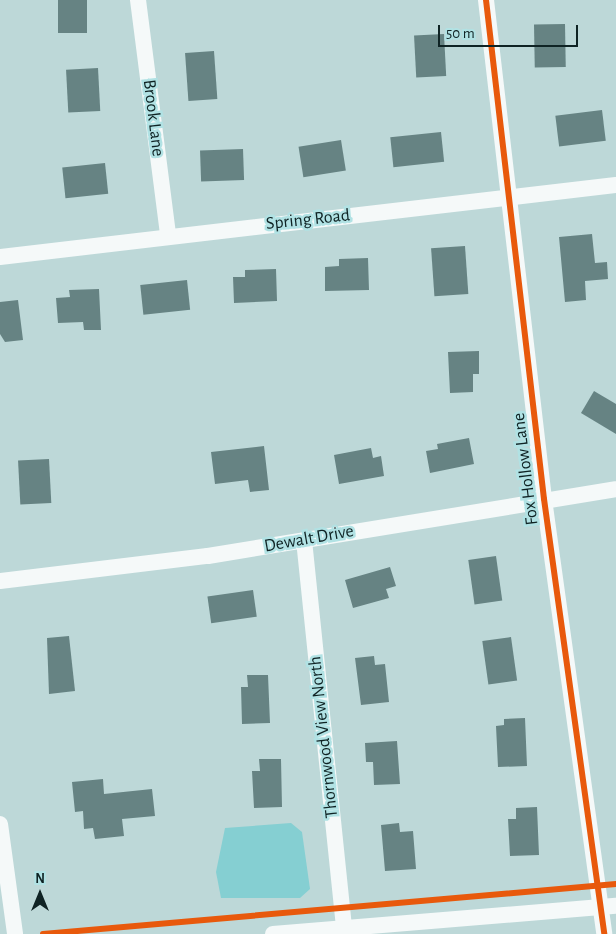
<!DOCTYPE html>
<style>
body{margin:0}
#map{position:relative;width:616px;height:934px;overflow:hidden;background:#bdd8d8;font-family:"Alegreya Sans",sans-serif}
div>[style]{position:absolute}
[style*='--x']{left:calc(var(--x)*1px);top:calc(var(--y)*1px);width:calc(var(--w)*1px);rotate:calc(var(--a)*1deg)}
.water>*{inset:0;background:#85cfd2}
.building>*{inset:0;background:#668383;transform-origin:0 0}
.street>*{height:16px;margin:-8px;padding:0 8px;transform-origin:8px;border-radius:8px;background:#f5f9f9}
.cycleway>*{height:6px;margin:-3px;padding:0 3px;transform-origin:3px;border-radius:3px;background:#e8590c}
span{translate:-50% -50%;white-space:nowrap;text-align:center;line-height:1.15;-webkit-text-stroke:5px #b1e2e4;paint-order:stroke}
.street-label{font-size:18px;color:#0f2324}
.north{position:absolute;left:15px;top:869px;width:50px;height:50px;-webkit-text-stroke:4px #b1e2e4;paint-order:stroke;rotate:0deg;font-size:14px;font-weight:700;line-height:20px;text-align:center;color:#0f2324}
.north::after{content:'';display:block;margin:auto;width:18px;height:22px;background:#0f2324;clip-path:polygon(50% 0,100% 100%,50% 72%,0 100%)}
.scale{position:absolute;left:438px;top:25px;width:140px;height:22px;box-sizing:border-box;border:2px solid #0f2324;border-top:0;padding-left:6px;font-size:15px;line-height:18px;white-space:nowrap;color:#0f2324;-webkit-text-stroke:4px #b1e2e4;paint-order:stroke}
</style>
<div id="map">
<div class="water">
<div style="clip-path:polygon(291px 823px,302px 832px,310px 889px,300px 898px,221px 898px,216px 872px,225px 828px)"></div>
</div>
<div class="building">
<div style="left:58px;top:0;width:29px;height:33px"></div>
<div style="left:565px;top:24px;width:43px;height:31px;rotate:89deg"></div>
<div style="left:444px;top:34px;width:42px;height:30px;rotate:87deg"></div>
<div style="left:214px;top:51px;width:48px;height:29px;rotate:86deg"></div>
<div style="left:98px;top:68px;width:43px;height:32px;rotate:87deg"></div>
<div style="left:602px;top:110px;width:31px;height:47px;rotate:83deg"></div>
<div style="left:441px;top:132px;width:30px;height:51px;rotate:84deg"></div>
<div style="left:341px;top:140px;width:31px;height:43px;rotate:81deg"></div>
<div style="left:243px;top:149px;width:31px;height:43px;rotate:88deg"></div>
<div style="left:105px;top:163px;width:31px;height:43px;rotate:84deg"></div>
<div style="clip-path:polygon(592px 234px,595px 263px,607px 262px,608px 279px,585px 281px,586px 300px,565px 302px,559px 237px)"></div>
<div style="left:465px;top:246px;width:48px;height:34px;rotate:86deg"></div>
<div style="clip-path:polygon(368px 258px,369px 290px,325px 291px,325px 267px,339px 266px,339px 259px)"></div>
<div style="clip-path:polygon(276px 269px,277px 301px,234px 303px,233px 277px,245px 277px,245px 270px)"></div>
<div style="left:187px;top:280px;width:30px;height:47px;rotate:84deg"></div>
<div style="clip-path:polygon(99px 289px,101px 330px,84px 330px,83px 322px,58px 323px,56px 298px,70px 297px,69px 290px)"></div>
<div style="clip-path:polygon(18px 300px,23px 340px,5px 342px,0 334px,0 302px)"></div>
<div style="clip-path:polygon(479px 351px,479px 374px,473px 374px,473px 392px,450px 393px,448px 352px)"></div>
<div style="clip-path:polygon(594px 391px,616px 404px,616px 434px,581px 413px)"></div>
<div style="clip-path:polygon(469px 438px,474px 464px,430px 473px,426px 451px,438px 449px,437px 444px)"></div>
<div style="clip-path:polygon(264px 446px,269px 490px,250px 492px,248px 480px,215px 484px,211px 452px)"></div>
<div style="clip-path:polygon(371px 448px,373px 458px,381px 456px,384px 476px,339px 484px,334px 455px)"></div>
<div style="left:49px;top:459px;width:44px;height:31px;rotate:87deg"></div>
<div style="left:496px;top:556px;width:45px;height:28px;rotate:82deg"></div>
<div style="clip-path:polygon(390px 567px,396px 586px,386px 589px,389px 598px,353px 608px,345px 580px)"></div>
<div style="left:253px;top:590px;width:27px;height:46px;rotate:82deg"></div>
<div style="clip-path:polygon(69px 636px,75px 691px,49px 694px,47px 638px)"></div>
<div style="left:511px;top:637px;width:44px;height:29px;rotate:82deg"></div>
<div style="clip-path:polygon(374px 656px,375px 665px,385px 664px,389px 702px,361px 705px,355px 658px)"></div>
<div style="clip-path:polygon(247px 675px,268px 675px,270px 723px,242px 724px,241px 687px,248px 687px)"></div>
<div style="clip-path:polygon(525px 718px,527px 766px,498px 767px,496px 726px,504px 725px,504px 719px)"></div>
<div style="clip-path:polygon(397px 741px,400px 784px,374px 785px,373px 762px,366px 762px,365px 743px)"></div>
<div style="clip-path:polygon(259px 759px,281px 759px,282px 807px,254px 808px,252px 771px,260px 771px)"></div>
<div style="clip-path:polygon(103px 779px,104px 794px,152px 789px,155px 816px,122px 819px,124px 836px,95px 839px,93px 828px,84px 829px,83px 811px,75px 812px,72px 782px)"></div>
<div style="clip-path:polygon(537px 807px,539px 855px,510px 856px,508px 819px,516px 819px,516px 808px)"></div>
<div style="clip-path:polygon(399px 823px,400px 832px,413px 831px,416px 869px,385px 871px,381px 825px)"></div>
</div>
<div class="street">
<div style="--x:138;--y:0;--w:237;--a:82.7"></div>
<div style="--x:486;--y:0;--w:502;--a:83.37"></div>
<div style="--x:544;--y:499;--w:439;--a:82.1"></div>
<div style="--x:0;--y:257;--w:620;--a:-6.67"></div>
<div style="--x:304;--y:540;--w:396;--a:84.1"></div>
<div style="--x:0;--y:581;--w:209;--a:-6.9"></div>
<div style="--x:208;--y:556;--w:413;--a:-9.3"></div>
<div style="--x:0;--y:824;--w:111;--a:82.2"></div>
<div style="--x:273;--y:934;--w:344;--a:-4.7"></div>
</div>
<div class="cycleway">
<div style="--x:486;--y:0;--w:502;--a:83.37"></div>
<div style="--x:544;--y:499;--w:439;--a:82.1"></div>
<div style="--x:43;--y:934;--w:575;--a:-4.99"></div>
</div>
<div class="street-label">
<span style="left:153px;top:118px;rotate:83deg">Brook Lane</span>
<span style="left:308px;top:220px;rotate:-6deg">Spring Road</span>
<span style="left:526px;top:469px;rotate:-97deg">Fox Hollow Lane</span>
<span style="left:309px;top:539px;rotate:-10deg">Dewalt Drive</span>
<span style="left:324px;top:737px;rotate:-96deg">Thornwood View North</span>
</div>
<div class="north">N</div>
<div class="scale">50 m</div>
</div>
